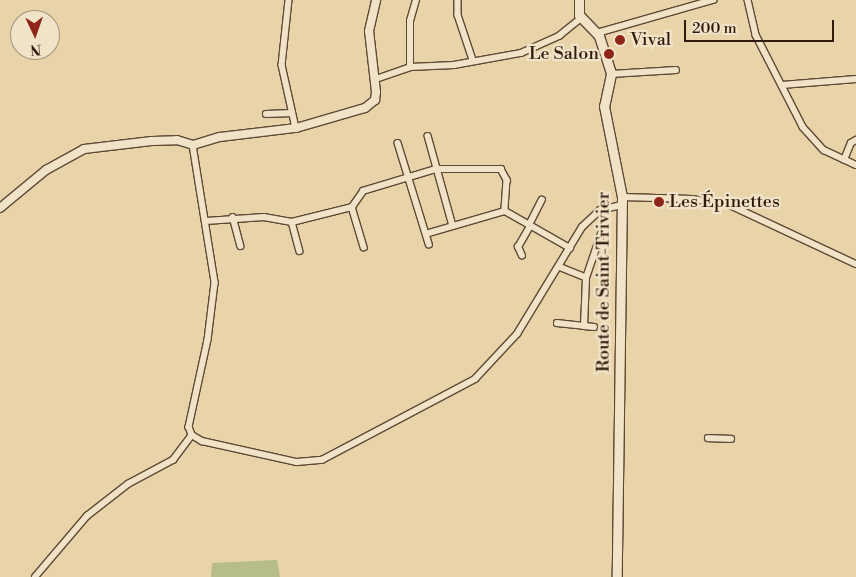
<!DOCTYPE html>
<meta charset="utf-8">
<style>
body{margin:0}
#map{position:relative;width:856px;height:577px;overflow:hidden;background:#e9d4a9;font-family:"Libre Bodoni",serif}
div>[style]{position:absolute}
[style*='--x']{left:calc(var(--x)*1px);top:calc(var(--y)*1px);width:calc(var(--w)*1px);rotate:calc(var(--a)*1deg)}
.green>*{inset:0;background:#b6bd88}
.roads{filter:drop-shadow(1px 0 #5e4935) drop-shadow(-1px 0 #5e4935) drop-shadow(0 1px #5e4935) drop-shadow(0 -1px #5e4935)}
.minor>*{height:5.5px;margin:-2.75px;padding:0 2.75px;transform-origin:2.75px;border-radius:2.75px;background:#f1e3c7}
.tertiary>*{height:8px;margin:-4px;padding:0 4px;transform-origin:4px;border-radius:4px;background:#f1e3c7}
.secondary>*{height:9px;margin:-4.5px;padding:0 4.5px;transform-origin:4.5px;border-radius:4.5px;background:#f1e3c7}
.dots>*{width:14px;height:14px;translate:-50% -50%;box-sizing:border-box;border:2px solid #f1e3c7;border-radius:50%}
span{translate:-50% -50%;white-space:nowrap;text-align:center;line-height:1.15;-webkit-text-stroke:4.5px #f1e3c7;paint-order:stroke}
.poi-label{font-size:18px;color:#2f1b0e}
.left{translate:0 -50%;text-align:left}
.right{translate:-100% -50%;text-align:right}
.street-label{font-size:18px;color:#2f1b0e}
.north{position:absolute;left:10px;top:10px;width:50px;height:50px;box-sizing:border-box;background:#f1e3c7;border:1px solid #a3937d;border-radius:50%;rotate:177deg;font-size:14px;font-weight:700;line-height:20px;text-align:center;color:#2f1b0e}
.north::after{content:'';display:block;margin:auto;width:18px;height:22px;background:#8f2418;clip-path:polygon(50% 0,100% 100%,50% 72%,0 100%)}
.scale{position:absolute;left:684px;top:20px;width:150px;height:22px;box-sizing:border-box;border:2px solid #2f1b0e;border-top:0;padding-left:6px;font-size:15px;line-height:18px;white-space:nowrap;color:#2f1b0e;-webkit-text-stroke:4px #f1e3c7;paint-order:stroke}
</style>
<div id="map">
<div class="green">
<div style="clip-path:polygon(277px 560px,280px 577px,211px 577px,212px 563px)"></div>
</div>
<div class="roads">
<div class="minor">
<div style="--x:289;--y:0;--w:65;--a:96.1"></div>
<div style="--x:282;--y:65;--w:65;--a:77.5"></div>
<div style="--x:458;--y:0;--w:15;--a:90"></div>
<div style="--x:458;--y:15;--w:47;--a:71.6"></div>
<div style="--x:748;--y:0;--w:36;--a:77"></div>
<div style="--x:756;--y:35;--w:103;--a:62.9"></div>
<div style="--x:803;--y:127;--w:31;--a:48"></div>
<div style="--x:824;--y:150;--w:35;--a:25"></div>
<div style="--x:597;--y:33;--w:121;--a:-15.9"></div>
<div style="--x:410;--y:67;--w:46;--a:-90"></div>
<div style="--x:410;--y:21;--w:22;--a:-74"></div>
<div style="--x:611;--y:74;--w:65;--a:-3.5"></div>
<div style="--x:376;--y:79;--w:36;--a:-19"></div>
<div style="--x:410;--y:67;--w:44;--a:-2.6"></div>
<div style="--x:454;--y:65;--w:68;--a:-10.2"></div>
<div style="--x:521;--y:53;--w:42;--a:-24.1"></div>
<div style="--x:559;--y:36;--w:28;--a:-39"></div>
<div style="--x:782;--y:85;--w:74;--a:-4.6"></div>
<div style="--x:266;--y:114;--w:26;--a:-2"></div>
<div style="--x:428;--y:136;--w:93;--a:74.5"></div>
<div style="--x:398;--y:143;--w:106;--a:72.9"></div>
<div style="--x:193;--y:145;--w:140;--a:80.9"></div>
<div style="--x:215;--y:283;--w:57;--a:97"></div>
<div style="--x:208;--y:340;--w:89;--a:102.3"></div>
<div style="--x:189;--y:427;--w:9;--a:69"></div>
<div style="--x:192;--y:435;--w:12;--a:31"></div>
<div style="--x:202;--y:441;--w:97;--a:12.5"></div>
<div style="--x:297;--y:462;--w:25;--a:-5"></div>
<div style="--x:322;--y:460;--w:173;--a:-27.9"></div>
<div style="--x:475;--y:379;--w:62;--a:-47"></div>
<div style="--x:517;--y:334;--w:125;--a:-58.7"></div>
<div style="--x:582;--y:227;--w:25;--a:-43"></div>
<div style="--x:600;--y:210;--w:23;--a:-13"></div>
<div style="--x:844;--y:160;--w:18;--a:-68"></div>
<div style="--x:851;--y:143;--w:6;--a:-31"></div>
<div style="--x:622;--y:197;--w:70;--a:1.6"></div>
<div style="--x:692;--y:199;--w:38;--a:9"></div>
<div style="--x:730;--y:205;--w:139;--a:25.1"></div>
<div style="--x:352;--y:207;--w:42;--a:73.3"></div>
<div style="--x:233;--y:217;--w:30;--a:75"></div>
<div style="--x:206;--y:221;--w:58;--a:-3.9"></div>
<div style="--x:264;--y:217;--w:28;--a:10"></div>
<div style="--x:292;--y:222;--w:62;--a:-14"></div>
<div style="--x:352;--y:207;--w:19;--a:-55"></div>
<div style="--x:363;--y:191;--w:76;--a:-16.8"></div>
<div style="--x:436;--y:169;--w:65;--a:0"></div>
<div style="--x:501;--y:169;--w:13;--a:61"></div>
<div style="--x:507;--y:180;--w:31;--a:94"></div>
<div style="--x:505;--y:211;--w:75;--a:29.6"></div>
<div style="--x:292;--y:222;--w:30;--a:75"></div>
<div style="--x:529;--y:225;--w:28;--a:-63"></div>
<div style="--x:426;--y:234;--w:82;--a:-16.2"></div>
<div style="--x:522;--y:256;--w:10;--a:-114"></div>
<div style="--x:518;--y:247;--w:24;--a:-60"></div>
<div style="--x:586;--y:278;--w:46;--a:-71.2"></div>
<div style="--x:557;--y:323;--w:27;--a:6"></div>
<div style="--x:584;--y:326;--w:48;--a:-87.6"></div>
<div style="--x:586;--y:278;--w:29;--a:-158"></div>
<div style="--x:584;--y:326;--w:10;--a:6"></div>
<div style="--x:708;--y:438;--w:23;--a:2"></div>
<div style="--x:35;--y:577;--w:80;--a:-49.6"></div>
<div style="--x:87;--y:516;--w:52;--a:-38"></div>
<div style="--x:128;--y:484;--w:51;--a:-28.1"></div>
<div style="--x:173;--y:460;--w:31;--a:-53"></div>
</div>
<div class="tertiary">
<div style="--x:0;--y:208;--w:60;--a:-39.6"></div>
<div style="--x:46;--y:170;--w:43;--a:-28.9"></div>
<div style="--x:84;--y:149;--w:68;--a:-6.7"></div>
<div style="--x:152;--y:141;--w:25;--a:-2"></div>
<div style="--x:177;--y:140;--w:17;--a:17"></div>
<div style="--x:193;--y:145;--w:28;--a:-17"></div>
<div style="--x:220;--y:137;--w:77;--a:-6.8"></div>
<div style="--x:296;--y:128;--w:72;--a:-16.2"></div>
<div style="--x:365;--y:108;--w:13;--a:-39"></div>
<div style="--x:375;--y:100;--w:8;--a:-83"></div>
<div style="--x:376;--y:92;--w:61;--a:-96.5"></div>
<div style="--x:369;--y:31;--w:32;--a:-77"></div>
</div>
<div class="secondary">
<div style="--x:579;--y:0;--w:15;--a:90"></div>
<div style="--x:579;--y:15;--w:29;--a:46"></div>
<div style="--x:599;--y:36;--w:40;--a:72"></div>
<div style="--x:611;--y:74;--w:33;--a:102"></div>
<div style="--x:604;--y:106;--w:93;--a:78.8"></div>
<div style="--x:622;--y:197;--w:380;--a:90.8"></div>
</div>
</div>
<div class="dots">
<div style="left:620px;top:40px;background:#8f2418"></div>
<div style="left:609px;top:54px;background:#8f2418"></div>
<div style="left:659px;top:202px;background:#8f2418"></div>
</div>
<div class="poi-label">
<span class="left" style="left:630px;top:40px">Vival</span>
<span class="right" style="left:599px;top:54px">Le Salon</span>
<span class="left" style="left:669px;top:202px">Les Épinettes</span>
</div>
<div class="street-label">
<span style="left:604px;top:282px;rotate:-90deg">Route de Saint-Trivier</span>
</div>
<div class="north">N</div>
<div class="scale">200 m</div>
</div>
